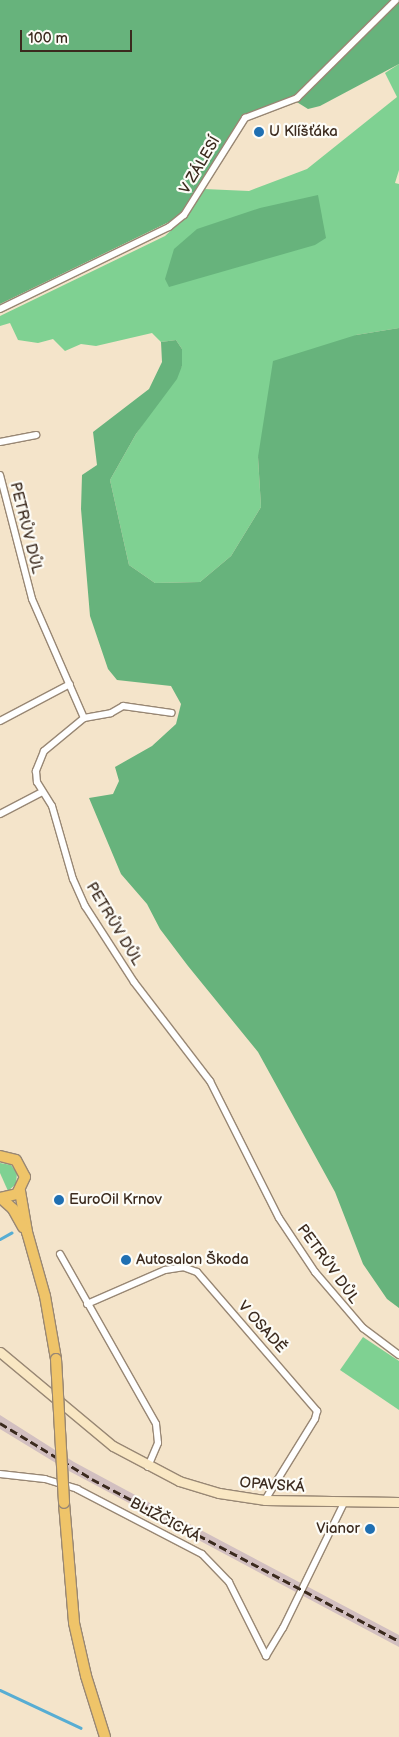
<!DOCTYPE html>
<meta charset="utf-8">
<style>
body{margin:0}
#map{position:relative;width:399px;height:1737px;overflow:hidden;background:#f4e4ca;font-family:"Balsamiq Sans",sans-serif}
div>[style]{position:absolute}
[style*='--x']{left:calc(var(--x)*1px);top:calc(var(--y)*1px);width:calc(var(--w)*1px);rotate:calc(var(--a)*1deg)}
.industrial>*{inset:0;background:#d2bfc0}
.green>*{inset:0;background:#7fd192}
.forest>*{inset:0;background:#67b37c}
.stream>*{height:2.5px;margin:-1.25px;padding:0 1.25px;transform-origin:1.25px;border-radius:1.25px;background:#57add3}
.roads{filter:drop-shadow(1px 0 #988774) drop-shadow(-1px 0 #988774) drop-shadow(0 1px #988774) drop-shadow(0 -1px #988774)}
.street>*{height:6px;margin:-3px;padding:0 3px;transform-origin:3px;border-radius:3px;background:#fff}
.secondary>*{height:9px;margin:-4.5px;padding:0 4.5px;transform-origin:4.5px;border-radius:4.5px;background:#f9e7c3}
.primary>*{height:10px;margin:-5px;padding:0 5px;transform-origin:5px;border-radius:5px;background:#efc469}
.rail>*{height:2.5px;margin-top:-1.25px;transform-origin:0;background:repeating-linear-gradient(90deg,#3b2a1e 0 8px,transparent 0 12px)}
.bridges{filter:drop-shadow(1px 0 #988774) drop-shadow(-1px 0 #988774) drop-shadow(0 1px #988774) drop-shadow(0 -1px #988774)}
.primary-bridge>*{height:10px;margin:-5px;padding:0 5px;transform-origin:5px;border-radius:5px;background:#efc469}
.dots>*{width:14px;height:14px;translate:-50% -50%;box-sizing:border-box;border:2px solid #fdfcf7;border-radius:50%}
span{translate:-50% -50%;white-space:nowrap;text-align:center;line-height:1.15;-webkit-text-stroke:4.5px #fdfcf7;paint-order:stroke}
.poi-label{font-size:15px;color:#3b2a1e}
.left{translate:0 -50%;text-align:left}
.right{translate:-100% -50%;text-align:right}
.street-label{font-size:15px;color:#3b2a1e}
.scale{position:absolute;left:20px;top:30px;width:112px;height:22px;box-sizing:border-box;border:2px solid #3b2a1e;border-top:0;padding-left:6px;font-size:15px;line-height:18px;white-space:nowrap;color:#3b2a1e;-webkit-text-stroke:4px #fdfcf7;paint-order:stroke}
</style>
<div id="map">
<div class="industrial">
<div style="clip-path:polygon(0 1415px,74px 1462px,163px 1510px,399px 1635px,399px 1647px,69px 1471px,0 1429px)"></div>
</div>
<div class="green">
<div style="clip-path:polygon(399px 64px,399px 170px,395px 183px,399px 184px,399px 328px,356px 335px,258px 457px,261px 507px,231px 556px,200px 582px,155px 583px,129px 565px,110px 480px,136px 434px,182px 366px,182px 349px,176px 340px,161px 342px,152px 333px,96px 346px,81px 344px,65px 351px,53px 339px,38px 343px,18px 340px,10px 323px,0 326px,0 316px,165px 236px,189px 214px,204px 189px,249px 191px,307px 169px,397px 97px,385px 73px)"></div>
<div style="clip-path:polygon(0 1163px,11px 1165px,17px 1173px,16px 1184px,8px 1191px,0 1173px)"></div>
<div style="clip-path:polygon(363px 1337px,399px 1361px,399px 1410px,340px 1370px)"></div>
</div>
<div class="forest">
<div style="clip-path:polygon(0 0,399px 0,399px 64px,320px 106px,308px 109px,292px 99px,241px 118px,184px 209px,173px 220px,0 304px)"></div>
<div style="clip-path:polygon(318px 195px,326px 238px,315px 245px,169px 287px,165px 279px,174px 249px,197px 229px,260px 208px)"></div>
<div style="clip-path:polygon(399px 328px,399px 1308px,387px 1299px,363px 1264px,335px 1192px,258px 1052px,188px 966px,160px 929px,147px 904px,121px 874px,89px 798px,113px 794px,119px 781px,115px 767px,152px 746px,176px 724px,181px 704px,171px 686px,117px 680px,108px 669px,90px 616px,81px 509px,82px 475px,97px 465px,93px 432px,149px 389px,162px 362px,161px 342px,176px 340px,182px 349px,182px 366px,177px 379px,136px 434px,110px 480px,129px 565px,155px 583px,200px 582px,231px 556px,261px 507px,258px 457px,273px 361px,356px 335px)"></div>
</div>
<div class="stream">
<div style="--x:0;--y:1239;--w:13;--a:-29"></div>
<div style="--x:0;--y:1690;--w:89;--a:25.1"></div>
</div>
<div class="roads">
<div class="street">
<div style="--x:0;--y:309;--w:188;--a:-25.9"></div>
<div style="--x:169;--y:227;--w:19;--a:-39"></div>
<div style="--x:184;--y:215;--w:115;--a:-57.8"></div>
<div style="--x:245;--y:118;--w:56;--a:-21"></div>
<div style="--x:297;--y:98;--w:139;--a:-44.7"></div>
<div style="--x:0;--y:442;--w:37;--a:-11"></div>
<div style="--x:0;--y:475;--w:128;--a:75.5"></div>
<div style="--x:32;--y:599;--w:130;--a:66.4"></div>
<div style="--x:84;--y:718;--w:52;--a:140.5"></div>
<div style="--x:44;--y:751;--w:22;--a:112"></div>
<div style="--x:36;--y:771;--w:11;--a:85"></div>
<div style="--x:37;--y:782;--w:28;--a:58"></div>
<div style="--x:52;--y:806;--w:76;--a:74"></div>
<div style="--x:73;--y:879;--w:30;--a:66"></div>
<div style="--x:85;--y:906;--w:90;--a:57.2"></div>
<div style="--x:134;--y:982;--w:125;--a:52.5"></div>
<div style="--x:210;--y:1081;--w:153;--a:63.3"></div>
<div style="--x:279;--y:1218;--w:65;--a:56.3"></div>
<div style="--x:315;--y:1272;--w:74;--a:49.4"></div>
<div style="--x:363;--y:1328;--w:45;--a:36.9"></div>
<div style="--x:84;--y:718;--w:27;--a:-10"></div>
<div style="--x:111;--y:713;--w:14;--a:-30"></div>
<div style="--x:123;--y:706;--w:49;--a:8.1"></div>
<div style="--x:0;--y:721;--w:79;--a:-27.9"></div>
<div style="--x:0;--y:814;--w:47;--a:-27.6"></div>
<div style="--x:60;--y:1254;--w:195;--a:60.5"></div>
<div style="--x:156;--y:1424;--w:19;--a:84"></div>
<div style="--x:158;--y:1443;--w:26;--a:113"></div>
<div style="--x:87;--y:1304;--w:85;--a:-23.6"></div>
<div style="--x:165;--y:1270;--w:18;--a:-9"></div>
<div style="--x:183;--y:1267;--w:15;--a:20"></div>
<div style="--x:197;--y:1272;--w:184;--a:49.2"></div>
<div style="--x:317;--y:1411;--w:8;--a:104"></div>
<div style="--x:315;--y:1419;--w:95;--a:121.7"></div>
<div style="--x:0;--y:1474;--w:45;--a:6.3"></div>
<div style="--x:45;--y:1479;--w:34;--a:17"></div>
<div style="--x:77;--y:1489;--w:141;--a:27.5"></div>
<div style="--x:202;--y:1554;--w:39;--a:46"></div>
<div style="--x:229;--y:1582;--w:83;--a:63.4"></div>
<div style="--x:266;--y:1656;--w:33;--a:-59"></div>
<div style="--x:283;--y:1628;--w:141;--a:-64"></div>
</div>
<div class="secondary">
<div style="--x:0;--y:1352;--w:147;--a:39.8"></div>
<div style="--x:113;--y:1446;--w:75;--a:27.9"></div>
<div style="--x:179;--y:1481;--w:42;--a:16.7"></div>
<div style="--x:219;--y:1493;--w:47;--a:8.7"></div>
<div style="--x:265;--y:1500;--w:134;--a:0.9"></div>
</div>
<div class="primary">
<div style="--x:0;--y:1156;--w:16;--a:14"></div>
<div style="--x:16;--y:1160;--w:19;--a:62"></div>
<div style="--x:25;--y:1177;--w:19;--a:115"></div>
<div style="--x:17;--y:1194;--w:17;--a:167"></div>
<div style="--x:20;--y:1191;--w:42;--a:80.3"></div>
<div style="--x:27;--y:1232;--w:66;--a:74.3"></div>
<div style="--x:45;--y:1296;--w:64;--a:80.1"></div>
<div style="--x:2;--y:1199;--w:15;--a:42"></div>
<div style="--x:13;--y:1209;--w:21;--a:61"></div>
<div style="--x:64;--y:1503;--w:120;--a:85.2"></div>
<div style="--x:74;--y:1623;--w:54;--a:77.2"></div>
<div style="--x:86;--y:1676;--w:64;--a:72.7"></div>
</div>
</div>
<div class="rail">
<div style="--x:0;--y:1423;--w:108;--a:31.3"></div>
<div style="--x:92;--y:1479;--w:347;--a:27.8"></div>
</div>
<div class="bridges">
<div class="primary-bridge">
<div style="--x:56;--y:1359;--w:144;--a:86.8"></div>
</div>
</div>
<div class="dots">
<div style="left:259px;top:132px;background:#1f6fb2"></div>
<div style="left:59px;top:1200px;background:#1f6fb2"></div>
<div style="left:126px;top:1260px;background:#1f6fb2"></div>
<div style="left:370px;top:1529px;background:#1f6fb2"></div>
</div>
<div class="poi-label">
<span class="left" style="left:269px;top:132px">U Klíšťáka</span>
<span class="left" style="left:69px;top:1200px">EuroOil Krnov</span>
<span class="left" style="left:136px;top:1260px">Autosalon Škoda</span>
<span class="right" style="left:360px;top:1529px">Vianor</span>
</div>
<div class="street-label">
<span style="left:200px;top:165px;rotate:-59deg">V ZÁLESÍ</span>
<span style="left:26px;top:528px;rotate:76deg">PETRŮV DŮL</span>
<span style="left:114px;top:924px;rotate:59deg">PETRŮV DŮL</span>
<span style="left:328px;top:1264px;rotate:54deg">PETRŮV DŮL</span>
<span style="left:262px;top:1327px;rotate:48deg">V OSADĚ</span>
<span style="left:272px;top:1485px;rotate:4deg">OPAVSKÁ</span>
<span style="left:165px;top:1520px;rotate:28deg">BLIŽČICKÁ</span>
</div>
<div class="scale">100 m</div>
</div>
